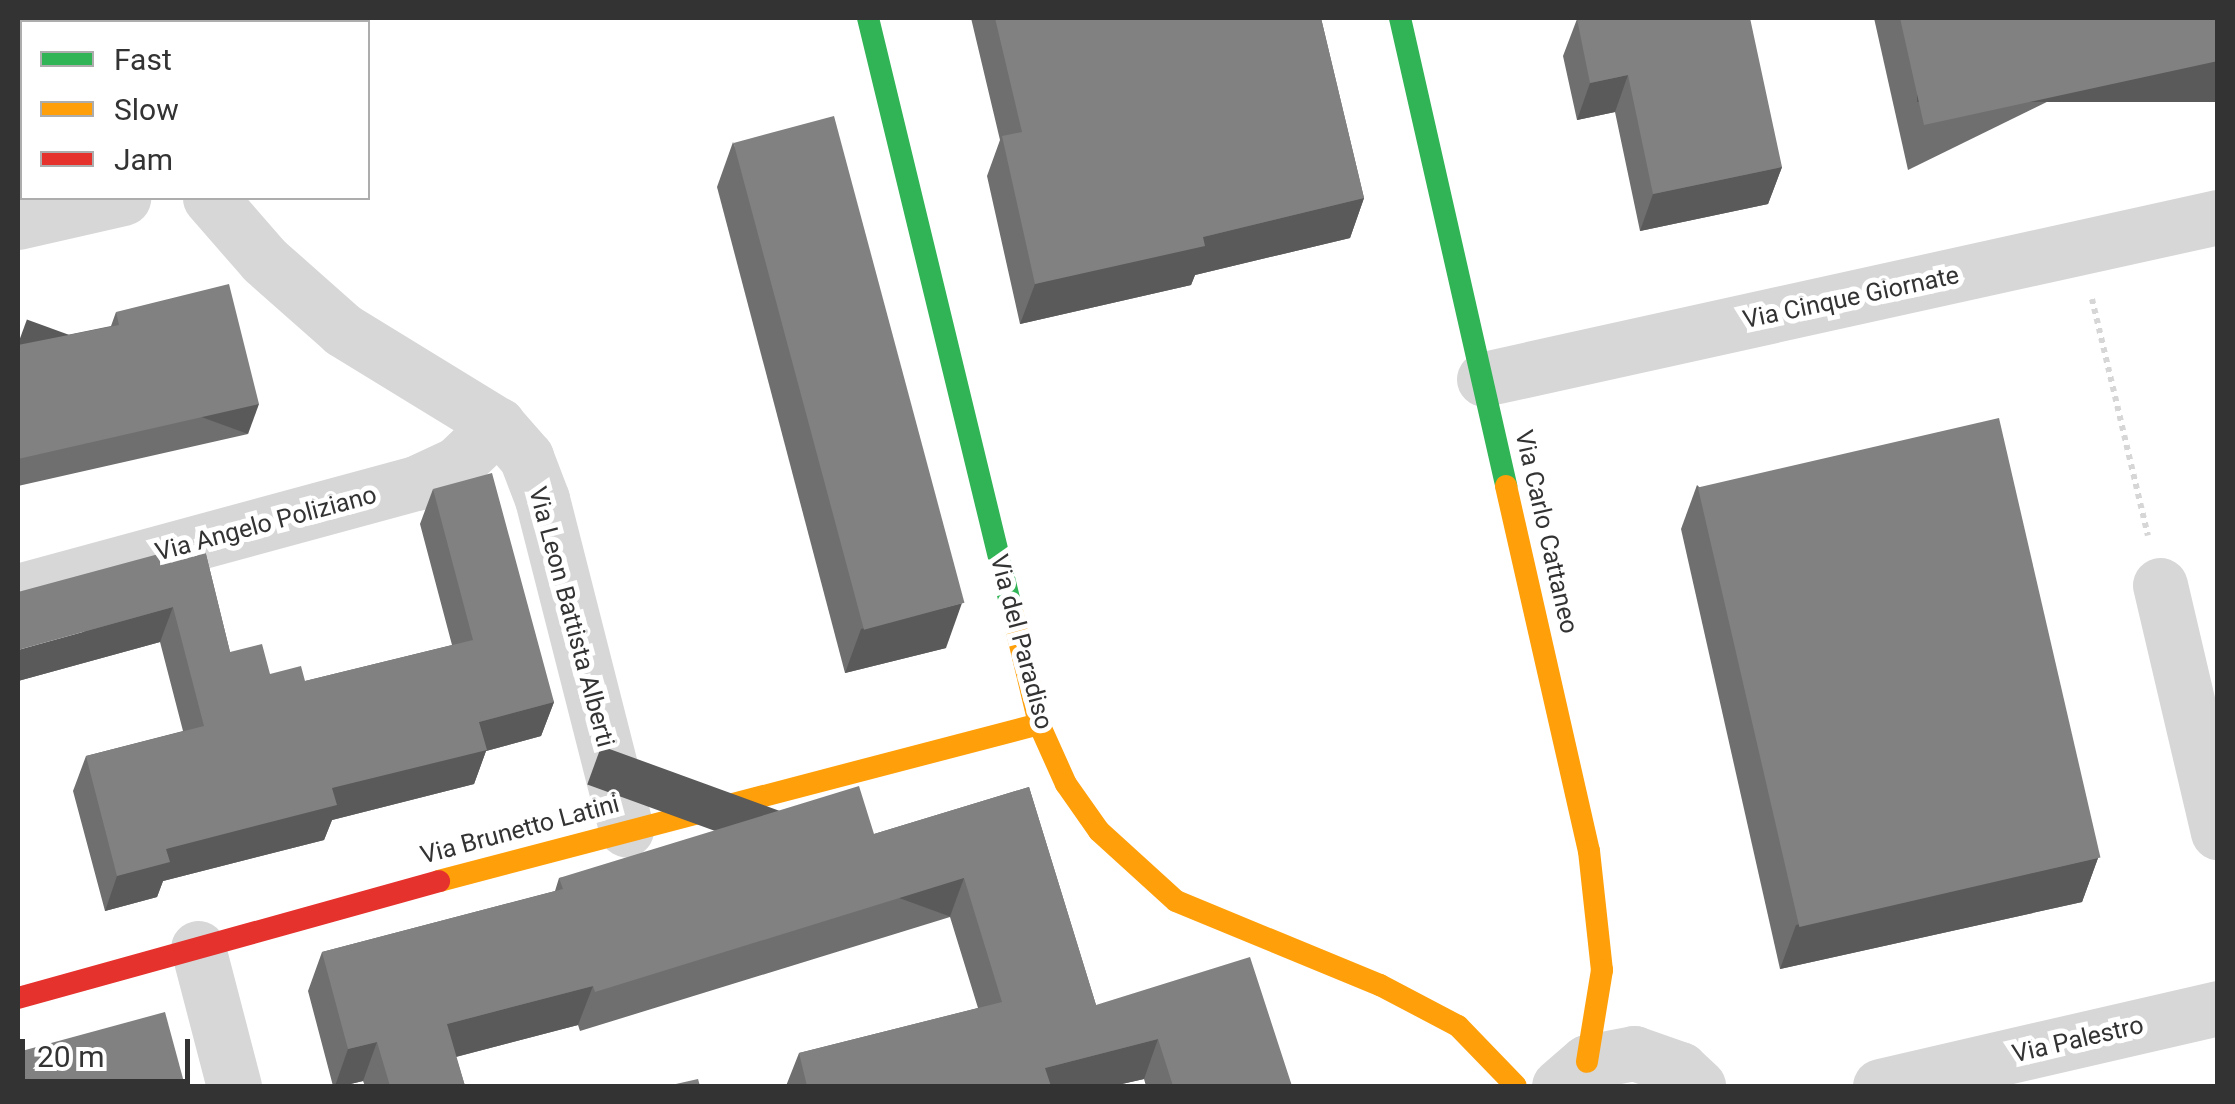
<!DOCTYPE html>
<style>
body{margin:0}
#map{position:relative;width:2235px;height:1104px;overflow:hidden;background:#fff;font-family:Roboto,sans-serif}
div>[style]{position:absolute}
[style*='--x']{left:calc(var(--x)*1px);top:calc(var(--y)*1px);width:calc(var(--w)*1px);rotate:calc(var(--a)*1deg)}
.path>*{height:6px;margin-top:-3px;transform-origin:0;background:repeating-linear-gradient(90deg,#d6d6d6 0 5px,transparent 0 10px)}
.street>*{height:55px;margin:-27.5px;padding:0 27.5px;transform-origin:27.5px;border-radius:27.5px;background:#d7d7d7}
.fast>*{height:22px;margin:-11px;padding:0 11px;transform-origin:11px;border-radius:11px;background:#30b455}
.slow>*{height:22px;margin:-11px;padding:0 11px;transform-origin:11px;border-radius:11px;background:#ff9f0a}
.jam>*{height:22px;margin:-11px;padding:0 11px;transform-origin:11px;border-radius:11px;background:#e5322d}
.wall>*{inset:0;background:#6f6f6f}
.shaded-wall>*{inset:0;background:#5a5a5a;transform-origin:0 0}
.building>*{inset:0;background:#818181;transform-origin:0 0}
span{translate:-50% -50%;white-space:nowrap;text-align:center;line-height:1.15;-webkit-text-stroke:10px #fff;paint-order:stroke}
.street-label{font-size:25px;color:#333}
.frame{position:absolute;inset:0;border:20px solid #333;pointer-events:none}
.legend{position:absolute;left:20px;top:20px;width:350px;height:180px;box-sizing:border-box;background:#fff;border:2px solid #adadad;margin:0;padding:12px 18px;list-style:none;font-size:30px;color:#333}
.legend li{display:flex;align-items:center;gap:20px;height:50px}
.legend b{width:50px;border:2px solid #adadad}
.scale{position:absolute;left:20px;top:1039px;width:170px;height:45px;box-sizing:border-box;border:5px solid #333;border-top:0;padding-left:12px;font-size:30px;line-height:35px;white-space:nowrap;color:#333;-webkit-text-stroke:8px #fff;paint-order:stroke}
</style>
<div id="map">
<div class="path">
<div style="--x:2092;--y:299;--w:243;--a:76.7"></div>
</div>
<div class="street">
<div style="--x:140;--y:18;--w:4;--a:76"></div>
<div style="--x:210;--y:198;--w:82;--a:48.9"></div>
<div style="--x:264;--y:260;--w:106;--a:41.5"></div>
<div style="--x:343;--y:330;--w:182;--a:31.5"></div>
<div style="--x:498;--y:425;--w:43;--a:48.8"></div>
<div style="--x:526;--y:457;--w:45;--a:69.1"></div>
<div style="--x:542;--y:499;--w:341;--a:75.7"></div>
<div style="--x:18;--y:222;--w:108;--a:-12.9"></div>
<div style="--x:1484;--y:379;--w:752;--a:-12.45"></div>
<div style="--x:2160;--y:585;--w:254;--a:76.8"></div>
<div style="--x:18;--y:591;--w:412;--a:-15.2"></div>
<div style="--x:416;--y:483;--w:45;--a:-24.9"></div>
<div style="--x:457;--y:464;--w:57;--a:-43.6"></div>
<div style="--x:198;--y:948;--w:143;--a:75.4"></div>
<div style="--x:1559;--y:1086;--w:37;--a:-41"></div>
<div style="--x:1587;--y:1062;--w:48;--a:-10.8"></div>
<div style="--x:1634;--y:1053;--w:49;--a:19.2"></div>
<div style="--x:1680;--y:1069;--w:25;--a:43"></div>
<div style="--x:1880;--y:1086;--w:347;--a:-13"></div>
</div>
<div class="fast">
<div style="--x:868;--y:18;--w:606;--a:76.35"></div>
<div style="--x:1400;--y:18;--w:480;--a:77.2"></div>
</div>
<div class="slow">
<div style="--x:1506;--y:486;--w:374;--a:77.2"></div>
<div style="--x:1589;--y:851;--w:120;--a:83.8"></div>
<div style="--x:1602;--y:970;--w:93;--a:99.3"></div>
<div style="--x:1011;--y:607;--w:120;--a:76.5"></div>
<div style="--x:1039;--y:724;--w:66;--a:65.8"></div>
<div style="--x:1066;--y:784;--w:57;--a:54.9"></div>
<div style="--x:1099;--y:831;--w:104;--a:42.3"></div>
<div style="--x:1176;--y:901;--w:221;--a:22.4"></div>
<div style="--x:1380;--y:985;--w:88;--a:27.7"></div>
<div style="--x:1458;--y:1026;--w:83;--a:46"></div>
<div style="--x:439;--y:881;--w:620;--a:-14.66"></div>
</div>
<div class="jam">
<div style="--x:18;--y:998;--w:437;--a:-15.5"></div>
</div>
<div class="wall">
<div style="clip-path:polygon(971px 18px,1321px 18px,1364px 198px,1350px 238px,1195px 275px,1191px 285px,1020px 324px,987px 176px,1000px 140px)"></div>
<div style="clip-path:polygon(1874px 18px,2218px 18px,1908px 170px)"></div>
<div style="clip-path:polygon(1577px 19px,1782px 167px,1768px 204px,1640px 231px,1615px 112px,1577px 120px,1563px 56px)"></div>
<div style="clip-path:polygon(733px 142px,946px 648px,845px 673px,717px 187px)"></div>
<div style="clip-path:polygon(116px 312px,248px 434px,18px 486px,18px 345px,111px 326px)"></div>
<div style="clip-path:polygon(1697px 485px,2098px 858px,2082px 902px,1780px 969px,1681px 529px)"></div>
<div style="clip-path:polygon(433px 489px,554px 702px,541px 736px,486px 751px,474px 784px,332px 820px,324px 840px,163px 881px,157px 897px,105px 911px,73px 791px,86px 756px,183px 731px,160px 642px,18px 681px,203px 542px,230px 652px,270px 674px,305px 681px,452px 645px,420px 524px)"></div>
<div style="clip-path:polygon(1029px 787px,1096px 1005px,1292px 1086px,1146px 1086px,1144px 1079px,1113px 1086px,786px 1086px,799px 1053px,978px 1008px,950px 917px,580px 1031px,578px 1025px,456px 1057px,465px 1086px,365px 1086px,363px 1081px,342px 1086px,333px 1086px,308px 991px,322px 952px,555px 891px,559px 878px,874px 834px)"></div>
</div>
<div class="shaded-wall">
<div style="left:2218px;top:61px;width:41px;height:301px;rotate:90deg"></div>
<div style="clip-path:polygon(1628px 75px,1615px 112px,1577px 120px,1590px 83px)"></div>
<div style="clip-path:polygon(1782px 167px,1768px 204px,1640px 231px,1653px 194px)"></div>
<div style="clip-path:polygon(1364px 198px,1350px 238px,1195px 275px,1191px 285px,1020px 324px,1035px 284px,1203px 237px)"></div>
<div style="left:259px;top:404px;width:32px;height:247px;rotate:110deg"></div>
<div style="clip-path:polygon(962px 603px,946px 648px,845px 673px,861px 629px)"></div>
<div style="clip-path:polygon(173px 607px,160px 642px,18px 681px,18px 650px)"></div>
<div style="clip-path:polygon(554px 702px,541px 736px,486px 751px,474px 784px,332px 820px,324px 840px,163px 881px,157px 897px,105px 911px,117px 876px,166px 849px,332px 788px,479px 722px)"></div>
<div style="clip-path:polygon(2098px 858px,2082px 902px,1780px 969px,1796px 925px)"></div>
<div style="left:964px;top:878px;width:41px;height:386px;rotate:110deg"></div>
<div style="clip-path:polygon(593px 986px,578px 1025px,432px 1063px,447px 1024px)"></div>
<div style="clip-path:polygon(1158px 1039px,1144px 1079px,1113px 1086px,1038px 1086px,1045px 1068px)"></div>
<div style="clip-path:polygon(377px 1042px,363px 1081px,342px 1086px,335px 1086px,348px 1049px)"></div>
</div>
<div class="building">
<div style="clip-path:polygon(995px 18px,1321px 18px,1364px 198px,1203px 237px,1205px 246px,1035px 284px,1002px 136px,1022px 132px)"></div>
<div style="clip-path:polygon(1585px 18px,1750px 18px,1782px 167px,1653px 194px,1628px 75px,1590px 83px,1577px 19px)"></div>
<div style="clip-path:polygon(1900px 18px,2218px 18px,2218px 61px,1924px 125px)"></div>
<div style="left:834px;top:116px;width:504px;height:104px;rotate:75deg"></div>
<div style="clip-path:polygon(229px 284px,259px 404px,18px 459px,18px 345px,119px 325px,116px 312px)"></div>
<div style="left:1999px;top:418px;width:451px;height:309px;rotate:77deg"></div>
<div style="clip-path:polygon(492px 473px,554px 702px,479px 722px,487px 750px,332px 788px,337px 805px,166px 849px,170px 862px,117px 876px,86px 756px,204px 726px,173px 607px,18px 650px,18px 592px,203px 542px,230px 652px,262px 644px,270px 674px,301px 666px,305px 681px,473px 640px,433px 489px)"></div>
<div style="clip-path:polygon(859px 786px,874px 834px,1029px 787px,1096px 1005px,1250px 957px,1292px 1086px,1173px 1086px,1158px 1039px,1045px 1068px,1051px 1086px,807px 1086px,799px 1053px,1002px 1002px,964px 878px,595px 992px,593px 986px,447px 1024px,465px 1086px,390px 1086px,377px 1042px,348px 1049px,322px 952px,563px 889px,559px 878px)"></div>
<div style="clip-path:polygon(165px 1012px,185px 1086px,18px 1086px,18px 1052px)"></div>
<div style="clip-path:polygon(698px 1079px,700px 1086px,667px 1086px)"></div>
</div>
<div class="street-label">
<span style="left:1851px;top:298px;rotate:-12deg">Via Cinque Giornate</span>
<span style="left:266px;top:524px;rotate:-15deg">Via Angelo Poliziano</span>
<span style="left:1546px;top:532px;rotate:77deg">Via Carlo Cattaneo</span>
<span style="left:571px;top:617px;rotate:75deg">Via Leon Battista Alberti</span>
<span style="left:1021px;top:642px;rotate:75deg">Via del Paradiso</span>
<span style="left:520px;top:830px;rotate:-15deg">Via Brunetto Latini</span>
<span style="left:2078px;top:1040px;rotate:-13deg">Via Palestro</span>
</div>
<div class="frame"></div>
<ul class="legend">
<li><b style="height:12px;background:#30b455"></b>Fast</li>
<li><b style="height:12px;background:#ff9f0a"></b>Slow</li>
<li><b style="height:12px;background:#e5322d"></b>Jam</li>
</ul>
<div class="scale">20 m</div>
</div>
